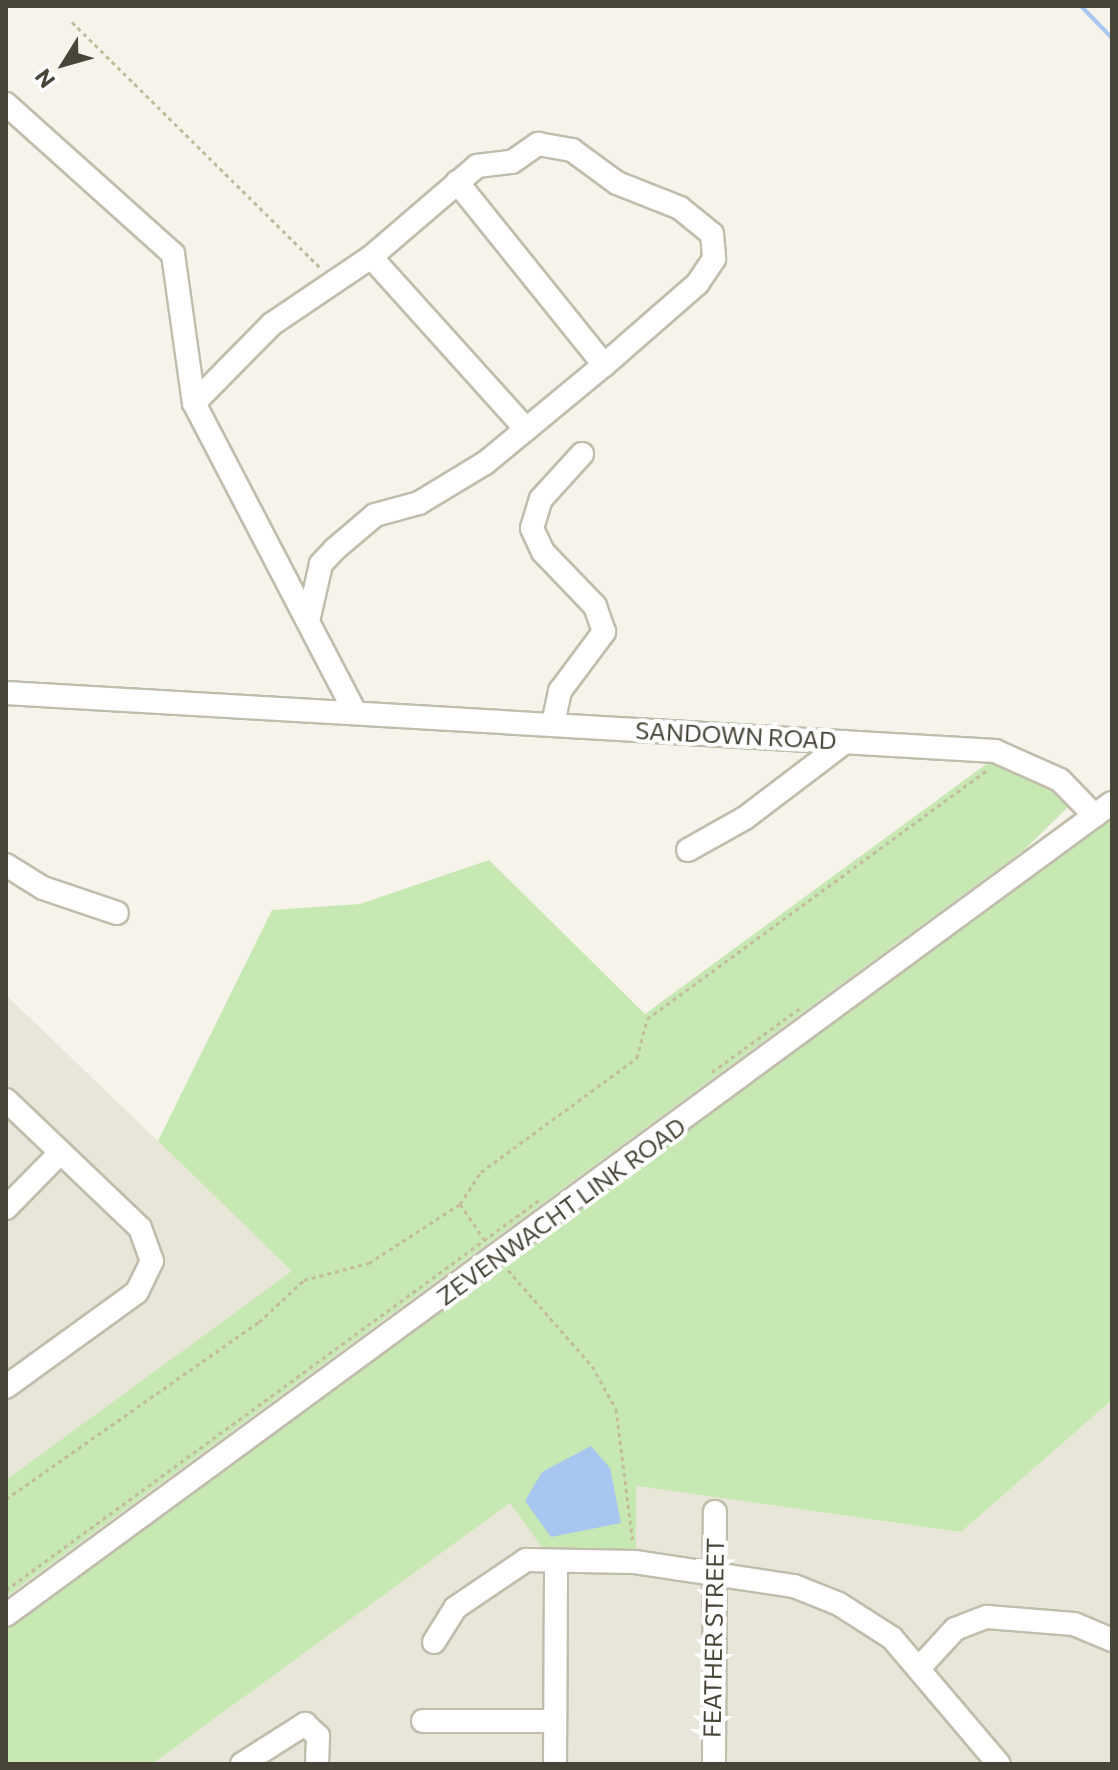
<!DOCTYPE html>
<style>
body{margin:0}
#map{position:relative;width:1118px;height:1770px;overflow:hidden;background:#f5f3ea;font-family:Commissioner,sans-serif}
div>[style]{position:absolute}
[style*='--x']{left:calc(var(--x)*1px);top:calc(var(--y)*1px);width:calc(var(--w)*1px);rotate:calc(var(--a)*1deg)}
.residential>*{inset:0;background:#e8e6d8}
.green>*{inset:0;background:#c7e8b3}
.water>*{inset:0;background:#a7c6f0}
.stream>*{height:4px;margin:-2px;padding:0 2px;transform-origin:2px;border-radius:2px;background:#a7c6f0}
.path>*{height:3px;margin-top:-1.5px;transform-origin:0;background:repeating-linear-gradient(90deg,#c2bb9d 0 4px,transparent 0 8px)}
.roads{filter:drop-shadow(2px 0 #c0bdac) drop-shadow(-2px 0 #c0bdac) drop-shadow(0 2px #c0bdac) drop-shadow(0 -2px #c0bdac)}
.minor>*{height:22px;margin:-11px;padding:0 11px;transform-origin:11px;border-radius:11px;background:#fff}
span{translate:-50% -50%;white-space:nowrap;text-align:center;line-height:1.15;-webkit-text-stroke:8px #fff;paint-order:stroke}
.street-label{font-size:24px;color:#484538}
.frame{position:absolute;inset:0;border:8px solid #484538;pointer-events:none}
.north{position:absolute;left:24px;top:24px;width:80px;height:80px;-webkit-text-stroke:6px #fff;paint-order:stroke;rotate:233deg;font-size:22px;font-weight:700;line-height:32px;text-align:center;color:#484538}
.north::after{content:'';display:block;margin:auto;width:28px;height:36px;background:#484538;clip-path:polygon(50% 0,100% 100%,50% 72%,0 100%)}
</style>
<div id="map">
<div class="residential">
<div style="clip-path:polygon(6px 995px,293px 1271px,6px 1480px)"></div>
<div style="clip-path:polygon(1112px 1400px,1112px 1764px,152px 1764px,510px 1503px,636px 1486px,961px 1532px)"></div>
</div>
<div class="green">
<div style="clip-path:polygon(996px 757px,1058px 787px,1068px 807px,1024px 850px,6px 1597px,6px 1480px,292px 1271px,158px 1141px,272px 910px,360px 904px,489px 860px,645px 1014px)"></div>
<div style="clip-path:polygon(1112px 817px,1112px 1400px,961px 1532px,636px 1486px,636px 1555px,547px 1554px,510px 1503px,152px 1764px,6px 1764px,6px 1629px)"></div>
</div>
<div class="water">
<div style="clip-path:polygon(591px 1446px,610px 1468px,621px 1523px,551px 1537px,525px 1501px,542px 1472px)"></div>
</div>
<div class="stream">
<div style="--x:1081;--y:6;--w:45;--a:45.9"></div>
</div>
<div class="path">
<div style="--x:72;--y:22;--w:351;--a:44.7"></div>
<div style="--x:712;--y:1072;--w:109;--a:-36"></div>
<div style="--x:460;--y:1204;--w:42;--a:55.6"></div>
<div style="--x:508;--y:1270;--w:128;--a:48.8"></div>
<div style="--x:592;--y:1366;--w:49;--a:60.8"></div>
<div style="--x:616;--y:1409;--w:135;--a:82.8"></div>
<div style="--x:6;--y:1499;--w:309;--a:-35"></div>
<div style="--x:259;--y:1322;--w:62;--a:-43"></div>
<div style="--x:304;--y:1280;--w:67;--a:-14.7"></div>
<div style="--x:369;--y:1263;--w:108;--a:-33"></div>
<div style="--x:460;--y:1204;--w:38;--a:-57"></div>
<div style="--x:481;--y:1172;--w:193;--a:-36.2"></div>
<div style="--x:637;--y:1058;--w:40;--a:-75.6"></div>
<div style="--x:647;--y:1019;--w:424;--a:-36.2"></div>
<div style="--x:6;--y:1590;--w:660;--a:-36.19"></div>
</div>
<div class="roads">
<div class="minor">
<div style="--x:6;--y:104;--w:224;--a:41.9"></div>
<div style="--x:173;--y:254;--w:150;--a:82"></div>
<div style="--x:194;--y:403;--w:348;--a:62.5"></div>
<div style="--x:457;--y:182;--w:235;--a:51.2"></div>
<div style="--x:371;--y:257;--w:232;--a:48"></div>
<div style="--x:194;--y:403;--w:111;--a:-45.4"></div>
<div style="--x:272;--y:324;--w:120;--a:-34.1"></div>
<div style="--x:371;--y:257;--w:140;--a:-40.6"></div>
<div style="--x:477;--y:166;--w:35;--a:-7"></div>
<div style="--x:512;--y:162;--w:32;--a:-35"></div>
<div style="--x:538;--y:144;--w:35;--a:10"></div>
<div style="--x:572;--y:150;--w:56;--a:36.3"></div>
<div style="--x:617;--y:183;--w:68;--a:21.6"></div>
<div style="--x:680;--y:208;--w:41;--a:39.1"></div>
<div style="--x:712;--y:234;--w:25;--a:85"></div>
<div style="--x:714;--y:259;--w:30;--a:124"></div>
<div style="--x:697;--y:284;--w:123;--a:138.9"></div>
<div style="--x:604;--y:365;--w:154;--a:140.5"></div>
<div style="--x:485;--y:463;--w:77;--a:148.8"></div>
<div style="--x:419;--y:503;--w:46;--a:164.7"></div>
<div style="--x:375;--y:515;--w:52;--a:139.6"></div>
<div style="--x:335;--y:549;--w:21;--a:133"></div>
<div style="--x:321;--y:564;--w:58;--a:102.8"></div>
<div style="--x:6;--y:693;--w:991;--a:3.36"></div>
<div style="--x:995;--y:751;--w:71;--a:24"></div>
<div style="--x:1060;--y:780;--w:50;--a:45.8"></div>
<div style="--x:553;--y:724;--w:34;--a:-78"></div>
<div style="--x:560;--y:691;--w:74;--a:-53.3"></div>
<div style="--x:604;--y:632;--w:28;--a:-109"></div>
<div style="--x:595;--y:606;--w:75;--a:-133.9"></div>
<div style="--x:543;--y:552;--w:26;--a:-115"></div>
<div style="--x:532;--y:528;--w:30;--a:-73"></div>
<div style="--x:541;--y:499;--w:61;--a:-47.7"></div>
<div style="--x:688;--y:850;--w:65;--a:-29.3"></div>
<div style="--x:745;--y:818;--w:126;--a:-37.2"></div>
<div style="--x:6;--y:865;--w:44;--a:31.9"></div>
<div style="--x:43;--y:888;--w:78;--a:18.7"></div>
<div style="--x:6;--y:1100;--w:185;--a:43.7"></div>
<div style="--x:140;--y:1228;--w:35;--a:70"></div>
<div style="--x:152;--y:1261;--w:34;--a:116"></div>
<div style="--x:137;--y:1292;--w:162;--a:144.1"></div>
<div style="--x:6;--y:1208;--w:78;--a:-45.5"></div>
<div style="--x:6;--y:1615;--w:1372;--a:-36.29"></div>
<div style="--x:434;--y:1642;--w:40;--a:-58"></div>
<div style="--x:455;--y:1608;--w:86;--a:-34.1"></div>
<div style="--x:526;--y:1560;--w:109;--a:1.1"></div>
<div style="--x:635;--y:1562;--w:161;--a:8.6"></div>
<div style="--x:794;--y:1586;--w:48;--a:21.8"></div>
<div style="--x:839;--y:1604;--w:63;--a:32.7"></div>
<div style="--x:892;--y:1638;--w:165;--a:49.7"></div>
<div style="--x:921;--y:1666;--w:50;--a:-47.4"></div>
<div style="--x:955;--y:1629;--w:34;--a:-21"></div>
<div style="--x:987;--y:1617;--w:87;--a:4.6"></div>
<div style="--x:1074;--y:1624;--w:41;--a:22.8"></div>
<div style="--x:423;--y:1721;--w:132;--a:0"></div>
<div style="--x:242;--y:1764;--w:75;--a:-32.4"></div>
<div style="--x:305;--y:1724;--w:18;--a:43"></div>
<div style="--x:318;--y:1736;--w:28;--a:92"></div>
<div style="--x:555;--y:1764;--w:202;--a:-89.7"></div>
<div style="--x:714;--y:1764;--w:252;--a:-89.8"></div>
</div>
</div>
<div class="street-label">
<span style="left:736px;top:735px;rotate:3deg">SANDOWN ROAD</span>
<span style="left:561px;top:1211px;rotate:-36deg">ZEVENWACHT LINK ROAD</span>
<span style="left:713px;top:1638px;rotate:-89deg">FEATHER STREET</span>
</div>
<div class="frame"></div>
<div class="north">N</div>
</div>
